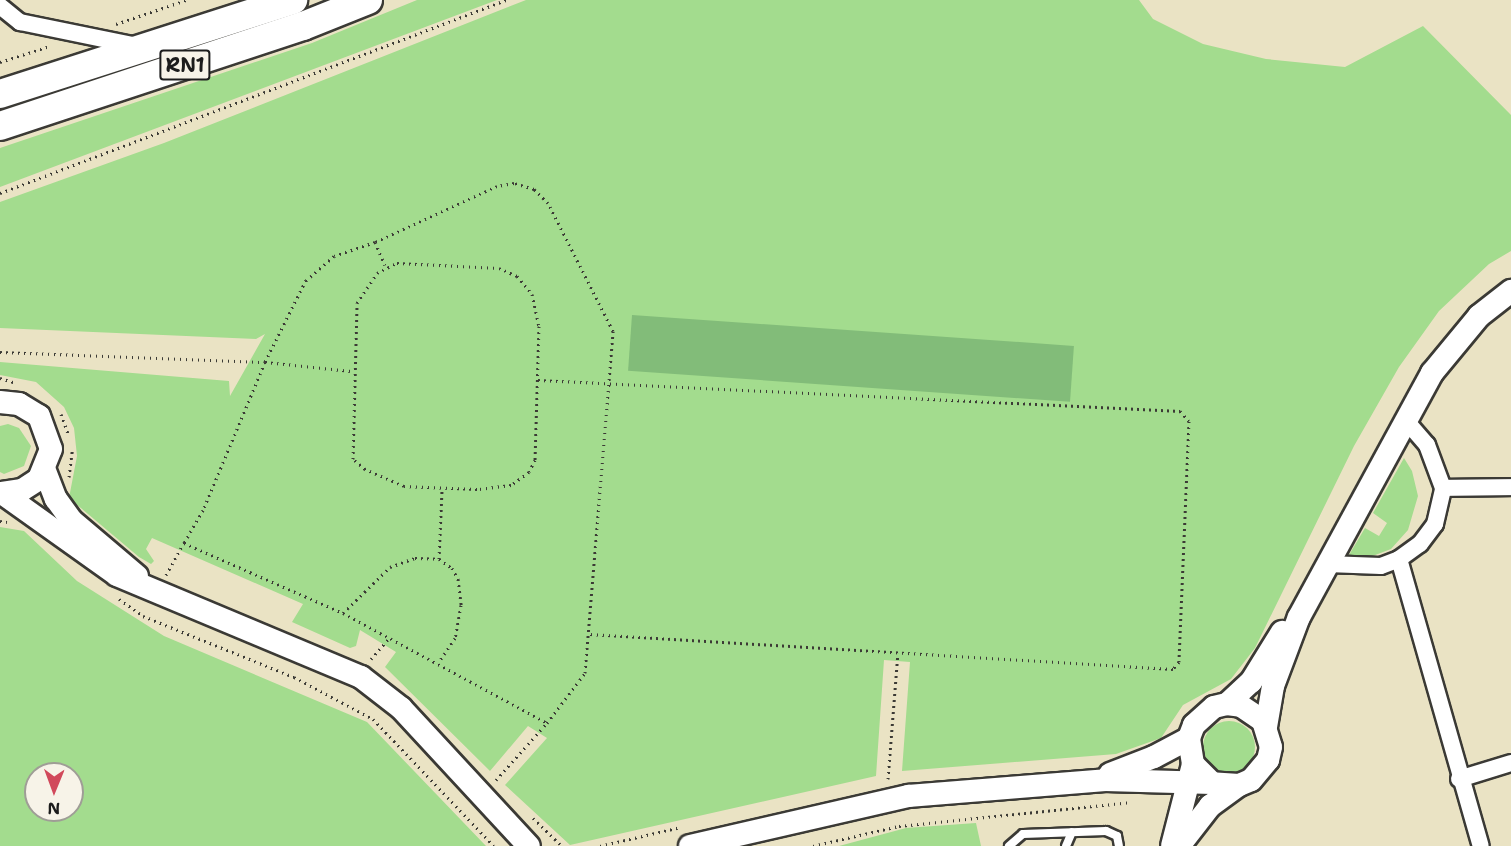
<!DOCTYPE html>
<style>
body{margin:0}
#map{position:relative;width:1511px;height:846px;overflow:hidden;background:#eae3c4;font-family:"Shantell Sans",sans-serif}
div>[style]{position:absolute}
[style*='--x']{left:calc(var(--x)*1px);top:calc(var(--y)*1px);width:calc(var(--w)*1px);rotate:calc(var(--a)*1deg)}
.green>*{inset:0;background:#a3dc8e}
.round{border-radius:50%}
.forest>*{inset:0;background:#82bc79;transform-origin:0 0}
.path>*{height:3px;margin-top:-1.5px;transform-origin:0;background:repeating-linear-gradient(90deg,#3b3a35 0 1.5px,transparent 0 6px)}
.roads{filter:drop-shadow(2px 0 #3b3a35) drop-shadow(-2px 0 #3b3a35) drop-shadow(0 2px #3b3a35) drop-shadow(0 -2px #3b3a35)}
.lane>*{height:8px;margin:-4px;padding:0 4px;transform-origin:4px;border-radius:4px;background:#fff}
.street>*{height:16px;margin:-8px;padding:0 8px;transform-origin:8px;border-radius:8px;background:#fff}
.secondary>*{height:22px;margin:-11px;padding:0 11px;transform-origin:11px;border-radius:11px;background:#fff}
.highway>*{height:28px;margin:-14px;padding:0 14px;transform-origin:14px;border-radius:14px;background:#fff}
span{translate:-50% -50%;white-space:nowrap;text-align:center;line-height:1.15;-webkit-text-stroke:6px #f7f3e8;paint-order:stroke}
.shield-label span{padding:2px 4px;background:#f7f3e8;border:2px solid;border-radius:4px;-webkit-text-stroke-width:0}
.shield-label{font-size:20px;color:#1c1c1c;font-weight:700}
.north{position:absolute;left:24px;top:762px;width:60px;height:60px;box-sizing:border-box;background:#f7f3e8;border:2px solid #9f9d96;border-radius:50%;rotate:181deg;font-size:16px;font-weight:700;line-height:24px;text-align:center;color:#1c1c1c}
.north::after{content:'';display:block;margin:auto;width:21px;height:27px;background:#d1495b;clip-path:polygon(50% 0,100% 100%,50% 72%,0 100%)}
</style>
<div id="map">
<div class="green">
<div style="clip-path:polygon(417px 0,497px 0,0 187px,0 148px,312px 43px)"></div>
<div style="clip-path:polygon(526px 0,1139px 0,1153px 19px,1203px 44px,1266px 59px,1345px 67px,1423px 26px,1511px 115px,1511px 251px,1489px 264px,1439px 311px,1399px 367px,1354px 446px,1255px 648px,1231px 679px,1183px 705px,1161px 738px,1116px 754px,902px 771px,910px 662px,884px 660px,876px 776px,570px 845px,505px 785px,547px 738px,528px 726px,490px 771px,385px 667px,396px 652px,360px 630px,356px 646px,350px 648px,292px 622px,303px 604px,152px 538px,146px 549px,154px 561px,151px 564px,139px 557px,69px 498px,77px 456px,74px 428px,64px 407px,36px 382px,0 375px,0 362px,229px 381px,230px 396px,265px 334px,256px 339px,0 328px,0 202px,164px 143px)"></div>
<div style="clip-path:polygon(8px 424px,19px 428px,31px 446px,24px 466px,4px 474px,0 472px,0 426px)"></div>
<div style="clip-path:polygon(1404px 458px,1412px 471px,1418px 496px,1408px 530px,1391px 549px,1370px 557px,1346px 560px,1365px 528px,1379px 536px,1387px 523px,1373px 513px)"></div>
<div style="clip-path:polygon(evenodd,0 527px,24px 531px,77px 581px,164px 636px,367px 722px,486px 846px,0 846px,0 527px,36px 774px,72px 774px,72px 810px,36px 810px,36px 774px)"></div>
<div class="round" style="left:1203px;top:721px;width:52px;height:52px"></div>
<div style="clip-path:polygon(976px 823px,981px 846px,839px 846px,906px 828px)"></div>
</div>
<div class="forest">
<div style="left:632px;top:315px;width:443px;height:56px;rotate:4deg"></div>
</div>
<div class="path">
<div style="--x:116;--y:24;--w:74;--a:-18.9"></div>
<div style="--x:0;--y:62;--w:52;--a:-17.7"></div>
<div style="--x:0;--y:193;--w:542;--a:-20.88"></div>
<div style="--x:375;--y:242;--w:25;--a:67"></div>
<div style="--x:397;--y:263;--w:102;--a:2.8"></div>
<div style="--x:499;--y:268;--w:20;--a:24"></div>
<div style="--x:517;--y:276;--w:23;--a:50"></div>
<div style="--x:532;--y:294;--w:33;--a:78"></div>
<div style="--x:539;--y:326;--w:134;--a:91.7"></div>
<div style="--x:535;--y:460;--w:13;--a:117"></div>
<div style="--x:529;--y:472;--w:22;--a:144"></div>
<div style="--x:511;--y:485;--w:34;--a:173"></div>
<div style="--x:477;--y:489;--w:73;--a:-177.6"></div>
<div style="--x:404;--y:486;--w:43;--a:-156.4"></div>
<div style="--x:365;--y:469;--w:16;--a:-140"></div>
<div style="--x:353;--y:459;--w:156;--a:-88.5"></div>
<div style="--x:357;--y:303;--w:36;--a:-56"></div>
<div style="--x:377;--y:273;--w:22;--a:-27"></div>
<div style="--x:0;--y:352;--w:265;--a:2.2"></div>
<div style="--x:265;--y:362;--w:87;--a:5.9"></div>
<div style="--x:0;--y:378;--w:14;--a:17"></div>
<div style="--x:538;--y:380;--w:643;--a:2.76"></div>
<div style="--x:1180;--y:411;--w:13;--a:48"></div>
<div style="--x:1189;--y:421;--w:241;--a:92.4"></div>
<div style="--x:1179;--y:662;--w:9;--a:131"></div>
<div style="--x:1173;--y:669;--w:584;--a:-176.56"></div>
<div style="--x:61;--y:414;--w:20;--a:70"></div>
<div style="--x:69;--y:477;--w:26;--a:-83"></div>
<div style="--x:0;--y:521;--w:7;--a:8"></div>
<div style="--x:439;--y:559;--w:70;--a:-87.5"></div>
<div style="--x:166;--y:575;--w:37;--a:-61"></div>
<div style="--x:119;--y:599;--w:29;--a:35"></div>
<div style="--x:143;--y:616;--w:163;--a:22"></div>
<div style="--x:294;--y:677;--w:89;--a:28"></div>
<div style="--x:373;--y:719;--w:175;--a:46.4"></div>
<div style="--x:343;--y:613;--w:66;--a:-44.4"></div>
<div style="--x:390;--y:567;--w:27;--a:-20"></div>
<div style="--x:415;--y:558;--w:24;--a:2"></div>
<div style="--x:439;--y:559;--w:16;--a:35"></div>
<div style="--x:452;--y:568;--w:13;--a:61"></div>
<div style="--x:458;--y:579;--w:26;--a:83"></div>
<div style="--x:461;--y:605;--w:34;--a:100"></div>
<div style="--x:455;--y:638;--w:30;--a:124"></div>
<div style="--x:371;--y:659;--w:28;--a:-49"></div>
<div style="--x:888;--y:779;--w:126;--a:-85.5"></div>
<div style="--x:496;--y:780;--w:76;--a:-48.2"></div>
<div style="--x:547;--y:723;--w:63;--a:-52.8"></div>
<div style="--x:585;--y:673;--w:343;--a:-85.3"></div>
<div style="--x:613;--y:331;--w:144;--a:-116.9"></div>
<div style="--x:548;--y:203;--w:20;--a:-135"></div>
<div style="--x:534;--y:189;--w:21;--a:-163"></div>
<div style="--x:514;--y:183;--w:17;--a:170"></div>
<div style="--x:497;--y:186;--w:134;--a:155.3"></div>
<div style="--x:375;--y:242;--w:43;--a:161.1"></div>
<div style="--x:334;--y:256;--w:37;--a:139"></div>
<div style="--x:306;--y:280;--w:92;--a:116.6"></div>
<div style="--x:265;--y:362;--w:160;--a:112.7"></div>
<div style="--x:203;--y:510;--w:38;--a:120"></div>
<div style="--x:184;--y:543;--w:174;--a:23.8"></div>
<div style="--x:343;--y:613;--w:232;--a:28.3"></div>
<div style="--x:533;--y:818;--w:40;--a:44"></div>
<div style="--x:600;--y:846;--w:83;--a:-13.2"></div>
<div style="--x:813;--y:846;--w:88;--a:-13.1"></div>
<div style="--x:899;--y:826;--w:234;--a:-5.9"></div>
</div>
<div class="roads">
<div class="lane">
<div style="--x:1009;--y:846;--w:18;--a:-41"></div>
<div style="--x:1023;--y:834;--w:83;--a:-2.1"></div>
<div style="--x:1106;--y:831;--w:12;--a:24"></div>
<div style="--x:1117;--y:836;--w:10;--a:79"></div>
<div style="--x:1066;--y:846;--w:15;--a:-67"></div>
</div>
<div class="street">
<div style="--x:0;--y:6;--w:26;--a:39"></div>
<div style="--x:20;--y:22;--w:119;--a:11.6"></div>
<div style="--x:1443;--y:488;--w:68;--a:-0.8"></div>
<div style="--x:1399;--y:559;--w:298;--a:74.1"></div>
<div style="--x:1327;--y:564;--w:54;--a:2.1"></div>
<div style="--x:1381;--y:566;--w:19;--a:-21"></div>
<div style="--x:1399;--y:559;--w:26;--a:-36"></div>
<div style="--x:1420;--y:544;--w:25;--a:-53"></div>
<div style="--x:1435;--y:524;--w:37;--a:-77"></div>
<div style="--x:1443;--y:488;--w:46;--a:-110.4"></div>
<div style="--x:1427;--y:445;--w:30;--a:-131"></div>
<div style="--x:1459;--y:779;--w:54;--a:-17.1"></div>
</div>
<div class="secondary">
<div style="--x:0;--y:402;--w:19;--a:6"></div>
<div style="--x:19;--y:404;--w:23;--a:31"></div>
<div style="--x:39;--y:416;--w:35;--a:70"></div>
<div style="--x:51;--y:449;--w:32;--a:112"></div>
<div style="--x:39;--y:479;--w:20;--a:147"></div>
<div style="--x:22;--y:490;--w:22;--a:172"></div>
<div style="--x:45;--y:471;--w:30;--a:69"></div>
<div style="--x:56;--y:499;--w:27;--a:54"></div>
<div style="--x:72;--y:521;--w:85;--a:40.2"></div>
<div style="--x:2;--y:493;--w:141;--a:35.5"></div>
<div style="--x:117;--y:575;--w:264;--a:22.7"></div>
<div style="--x:361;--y:677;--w:51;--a:37.8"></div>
<div style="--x:401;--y:708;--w:188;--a:47.2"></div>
<div style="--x:1227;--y:704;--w:33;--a:-43"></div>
<div style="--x:1251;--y:682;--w:59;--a:-58.2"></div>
<div style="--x:1266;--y:727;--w:42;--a:-80.3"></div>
<div style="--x:1273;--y:686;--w:74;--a:-69.4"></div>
<div style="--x:1299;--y:617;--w:278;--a:-61.4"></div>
<div style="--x:1432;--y:373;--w:74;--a:-50.5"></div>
<div style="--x:1479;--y:316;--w:41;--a:-38"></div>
<div style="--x:1110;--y:774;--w:47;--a:-21.1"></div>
<div style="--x:1154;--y:757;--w:40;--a:-28"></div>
<div style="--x:690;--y:846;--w:224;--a:-12.9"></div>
<div style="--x:908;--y:796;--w:198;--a:-4.6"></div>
<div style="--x:1105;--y:780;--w:107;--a:1.6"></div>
<div style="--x:1172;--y:846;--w:85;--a:-75.6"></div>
<div style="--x:1193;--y:764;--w:26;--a:-99"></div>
<div style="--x:1189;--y:738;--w:14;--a:-69"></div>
<div style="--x:1194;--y:725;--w:27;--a:-42"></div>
<div style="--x:1214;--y:707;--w:13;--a:-13"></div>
<div style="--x:1227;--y:704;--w:14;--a:8"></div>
<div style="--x:1241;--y:706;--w:27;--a:34"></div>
<div style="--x:1263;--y:721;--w:27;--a:73"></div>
<div style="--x:1271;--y:747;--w:13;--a:103"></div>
<div style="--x:1268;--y:760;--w:26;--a:130"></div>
<div style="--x:1251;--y:780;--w:13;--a:157"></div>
<div style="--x:1239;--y:785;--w:27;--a:-176"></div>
<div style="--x:1212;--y:783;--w:27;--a:-135"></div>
<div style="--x:1179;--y:846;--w:51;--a:-52.2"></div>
<div style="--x:1210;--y:806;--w:36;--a:-36"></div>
</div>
<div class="highway">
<div style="--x:0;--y:94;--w:308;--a:-17.8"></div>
<div style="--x:0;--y:126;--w:319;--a:-18.3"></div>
<div style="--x:303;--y:26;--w:70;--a:-21.8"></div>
</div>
</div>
<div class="shield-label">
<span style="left:185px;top:65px">RN1</span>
</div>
<div class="north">N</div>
</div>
